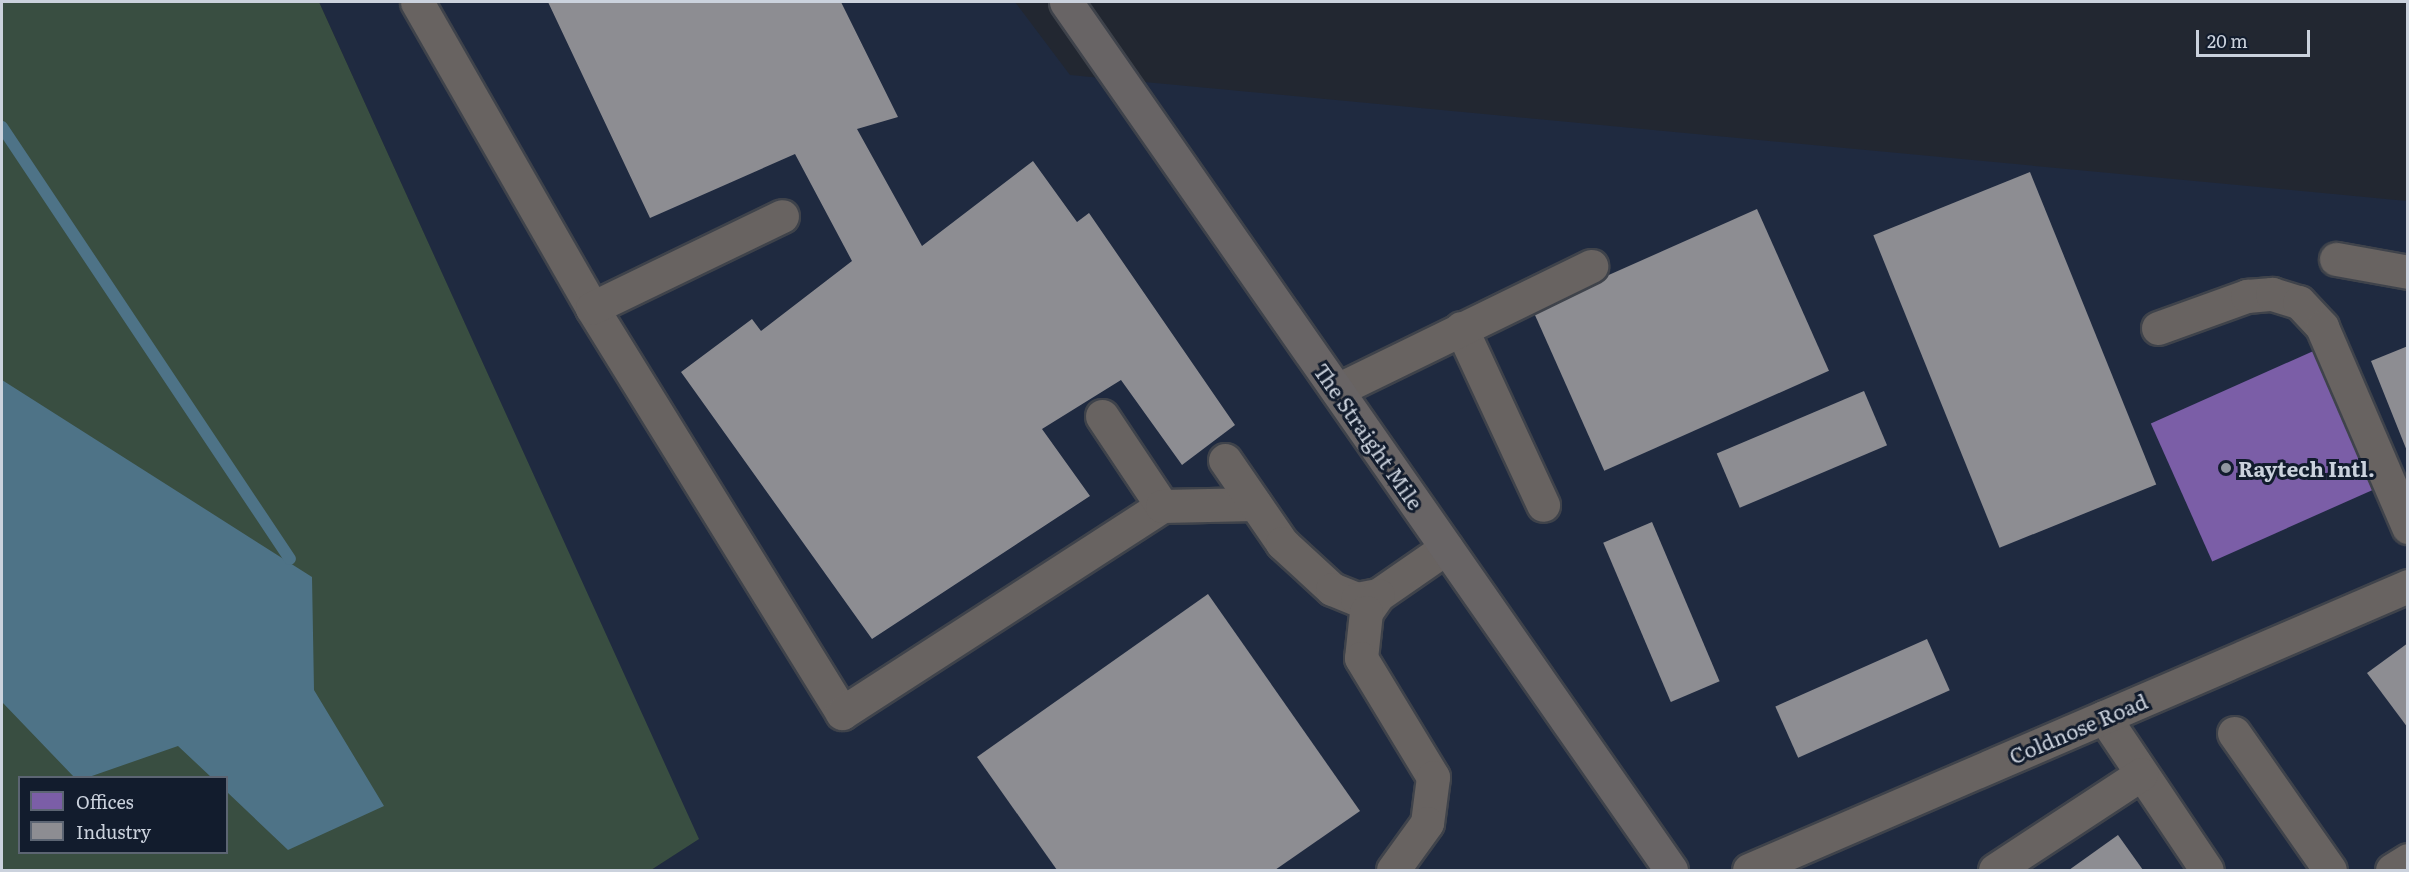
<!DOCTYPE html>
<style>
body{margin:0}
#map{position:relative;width:2409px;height:872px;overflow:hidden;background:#222731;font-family:Literata,serif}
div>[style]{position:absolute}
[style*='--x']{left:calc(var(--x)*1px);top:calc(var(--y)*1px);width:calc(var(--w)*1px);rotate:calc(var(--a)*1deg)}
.built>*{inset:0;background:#1f2a40}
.green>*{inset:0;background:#394e41}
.water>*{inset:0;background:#4e7387}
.offices>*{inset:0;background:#7b5ea7;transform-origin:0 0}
.industry>*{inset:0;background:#8d8d92;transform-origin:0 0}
.stream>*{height:12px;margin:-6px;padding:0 6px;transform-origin:6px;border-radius:6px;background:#4e7387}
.roads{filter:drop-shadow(2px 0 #3f434b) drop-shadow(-2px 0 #3f434b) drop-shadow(0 2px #3f434b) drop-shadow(0 -2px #3f434b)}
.minor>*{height:33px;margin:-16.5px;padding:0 16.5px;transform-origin:16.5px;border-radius:16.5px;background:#686361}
.major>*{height:33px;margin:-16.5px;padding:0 16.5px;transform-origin:16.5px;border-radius:16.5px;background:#686465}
.dots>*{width:16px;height:16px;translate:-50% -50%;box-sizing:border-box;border:3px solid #121c2d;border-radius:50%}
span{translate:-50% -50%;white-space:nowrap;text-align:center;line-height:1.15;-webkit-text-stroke:6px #121c2d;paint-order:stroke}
.street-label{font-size:21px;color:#cbd2dd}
.poi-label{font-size:21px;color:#cbd2dd;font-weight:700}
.left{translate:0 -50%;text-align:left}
.frame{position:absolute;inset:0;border:3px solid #cbd2dd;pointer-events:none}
.legend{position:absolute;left:18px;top:776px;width:210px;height:78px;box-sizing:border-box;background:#121c2d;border:2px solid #5c6573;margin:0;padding:8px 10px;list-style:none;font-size:18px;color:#cbd2dd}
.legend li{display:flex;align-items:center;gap:12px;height:30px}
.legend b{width:30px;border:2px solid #5c6573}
.scale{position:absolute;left:2196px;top:30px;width:114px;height:27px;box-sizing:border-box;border:3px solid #cbd2dd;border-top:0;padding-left:8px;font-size:18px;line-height:21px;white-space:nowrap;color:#cbd2dd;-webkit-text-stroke:4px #121c2d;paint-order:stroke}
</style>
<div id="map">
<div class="built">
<div style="clip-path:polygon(319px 2px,1015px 2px,1070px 75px,2407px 201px,2407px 870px,651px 870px,698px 839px)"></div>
</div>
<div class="green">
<div style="clip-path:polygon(evenodd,2px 2px,319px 2px,699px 839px,651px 870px,2px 870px,2px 2px,20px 778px,226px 778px,226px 852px,20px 852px,20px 778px)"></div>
</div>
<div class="water">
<div style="clip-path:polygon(2px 380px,312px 577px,314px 690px,384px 806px,288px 850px,227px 792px,226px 778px,211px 777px,178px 746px,89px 777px,74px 777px,2px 702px)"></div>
</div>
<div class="offices">
<div style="left:2318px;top:349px;width:151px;height:183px;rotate:66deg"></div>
</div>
<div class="industry">
<div style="clip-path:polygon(548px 2px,841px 2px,898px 117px,857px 129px,922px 246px,1033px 161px,1077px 222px,1089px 213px,1235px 425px,1182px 465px,1121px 380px,1042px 429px,1090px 496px,872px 639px,681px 372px,752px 319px,761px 331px,852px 261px,795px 154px,650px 218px)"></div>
<div style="left:2030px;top:172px;width:337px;height:169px;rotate:68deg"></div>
<div style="left:1757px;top:209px;width:177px;height:246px;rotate:66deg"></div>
<div style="clip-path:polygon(2408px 346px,2408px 451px,2407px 451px,2371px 361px)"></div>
<div style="left:1864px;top:391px;width:59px;height:160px;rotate:67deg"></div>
<div style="left:1652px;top:522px;width:173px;height:53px;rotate:67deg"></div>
<div style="clip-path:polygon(1208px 594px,1360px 811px,1275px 870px,1057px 870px,977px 757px)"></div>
<div style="left:1927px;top:639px;width:56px;height:166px;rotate:66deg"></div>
<div style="clip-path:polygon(2408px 643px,2408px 728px,2367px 673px)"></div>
<div style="clip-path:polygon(2118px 835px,2143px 870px,2069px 870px)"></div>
</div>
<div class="stream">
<div style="--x:2;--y:127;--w:519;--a:56.31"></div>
</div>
<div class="roads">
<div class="minor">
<div style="--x:417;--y:2;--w:353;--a:60.2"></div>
<div style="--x:592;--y:308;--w:476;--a:58.3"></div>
<div style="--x:842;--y:713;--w:381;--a:-32.9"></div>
<div style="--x:2336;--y:259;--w:73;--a:10.2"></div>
<div style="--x:592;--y:308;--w:211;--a:-25.8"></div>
<div style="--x:1461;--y:328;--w:195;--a:65.1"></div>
<div style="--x:2158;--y:328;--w:95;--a:-19.8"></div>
<div style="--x:2247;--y:296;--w:25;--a:-5"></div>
<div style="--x:2272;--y:294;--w:28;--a:17"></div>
<div style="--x:2299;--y:302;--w:34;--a:47"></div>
<div style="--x:2322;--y:327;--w:218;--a:66.7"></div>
<div style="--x:1337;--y:390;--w:283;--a:-26"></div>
<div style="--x:1102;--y:416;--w:108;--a:56.3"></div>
<div style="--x:1162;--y:506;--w:93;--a:-1.2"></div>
<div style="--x:1225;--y:460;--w:101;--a:55.5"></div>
<div style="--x:1282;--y:543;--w:68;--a:42.6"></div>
<div style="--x:1332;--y:589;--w:27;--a:22"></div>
<div style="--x:1357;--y:599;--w:21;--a:-11"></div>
<div style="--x:1378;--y:595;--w:83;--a:-34.7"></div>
<div style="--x:1378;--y:595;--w:21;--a:125"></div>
<div style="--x:1366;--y:612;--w:46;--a:96.2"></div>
<div style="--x:1361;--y:658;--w:139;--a:58.8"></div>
<div style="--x:1433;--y:777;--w:46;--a:97.4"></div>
<div style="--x:1427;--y:823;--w:58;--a:125.9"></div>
<div style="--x:2104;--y:717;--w:184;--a:56.1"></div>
<div style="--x:2234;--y:733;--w:167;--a:55"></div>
<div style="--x:1749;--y:870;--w:718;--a:-23.31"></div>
<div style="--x:1995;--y:870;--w:175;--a:-33.3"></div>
<div style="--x:2392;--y:870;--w:19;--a:-32"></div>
</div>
<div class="major">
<div style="--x:1066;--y:2;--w:1058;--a:55.12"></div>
</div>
</div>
<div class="dots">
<div style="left:2226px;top:468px;background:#9096a1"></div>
</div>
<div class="street-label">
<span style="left:1369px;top:436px;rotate:55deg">The Straight Mile</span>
<span style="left:2078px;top:728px;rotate:-23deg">Coldnose Road</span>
</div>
<div class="poi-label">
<span class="left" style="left:2238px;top:468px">Raytech Intl.</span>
</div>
<div class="frame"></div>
<ul class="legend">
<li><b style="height:16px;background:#7b5ea7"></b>Offices</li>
<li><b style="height:16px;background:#8d8d92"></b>Industry</li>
</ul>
<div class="scale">20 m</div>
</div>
